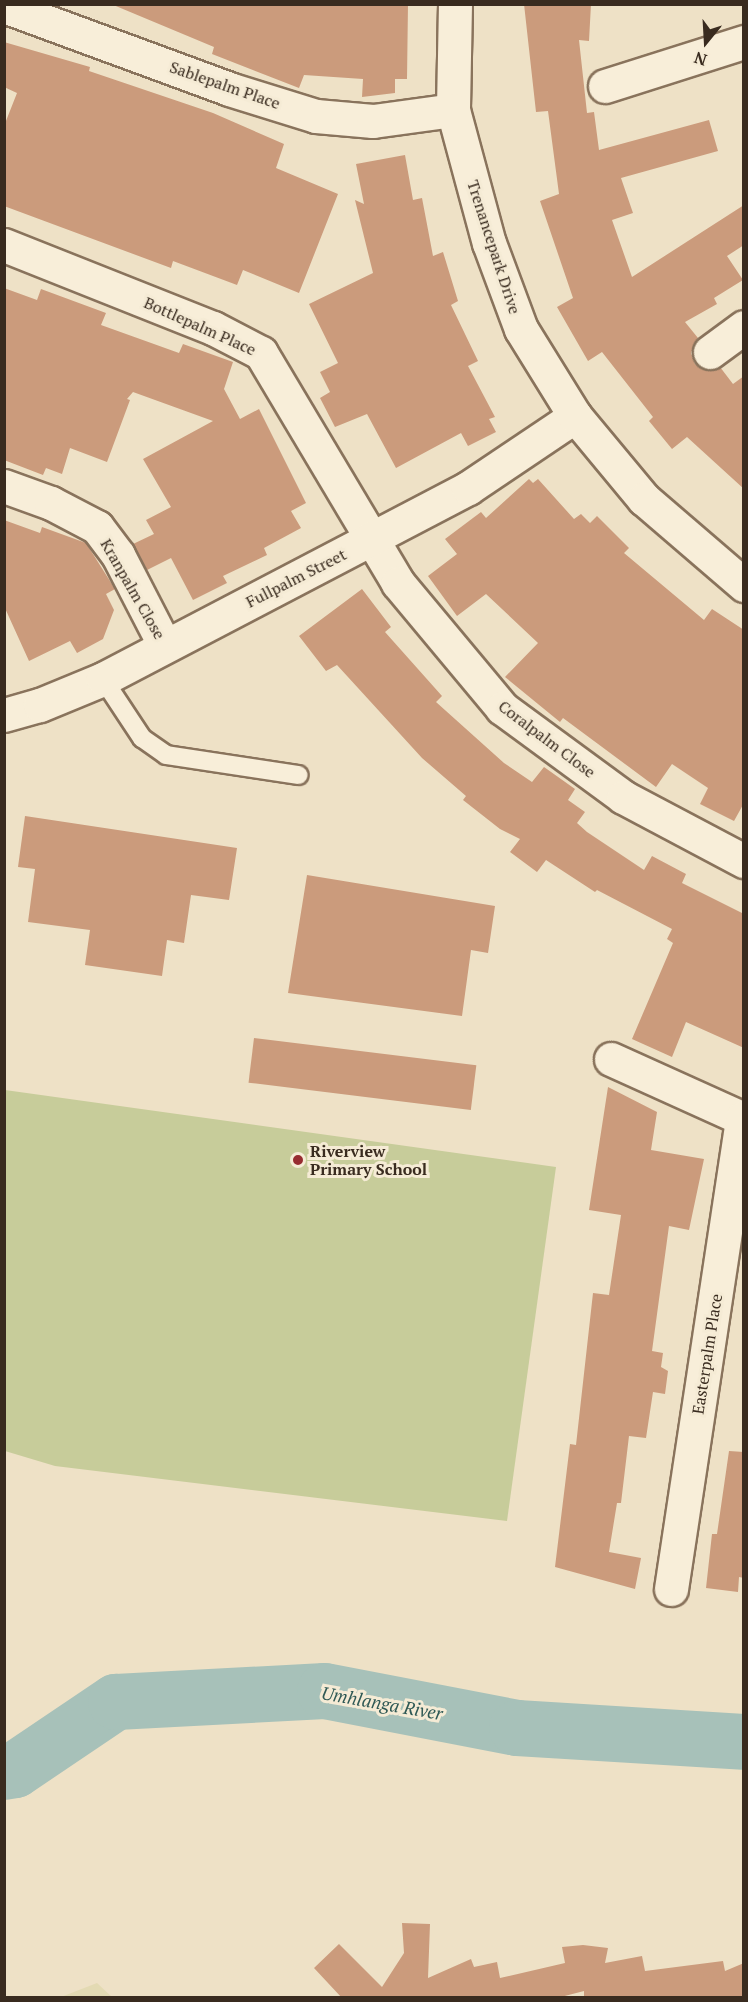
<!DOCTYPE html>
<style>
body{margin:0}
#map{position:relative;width:748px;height:2002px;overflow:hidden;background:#eee1c6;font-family:"PT Serif",serif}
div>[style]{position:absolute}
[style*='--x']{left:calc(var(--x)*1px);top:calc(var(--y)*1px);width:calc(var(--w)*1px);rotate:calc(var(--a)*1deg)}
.farmland>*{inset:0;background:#e3dab3}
.green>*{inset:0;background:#c7cc9a}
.river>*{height:56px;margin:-28px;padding:0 28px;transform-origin:28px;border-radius:28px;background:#a7c1b9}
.building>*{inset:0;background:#cb9b7c;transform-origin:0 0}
.roads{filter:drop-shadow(2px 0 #89735c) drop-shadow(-2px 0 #89735c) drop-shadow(0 2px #89735c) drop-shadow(0 -2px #89735c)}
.lane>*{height:18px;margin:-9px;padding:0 9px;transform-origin:9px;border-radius:9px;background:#f8eed9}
.street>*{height:33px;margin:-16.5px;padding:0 16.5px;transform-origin:16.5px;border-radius:16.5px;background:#f8eed9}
.secondary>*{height:33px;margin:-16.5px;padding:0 16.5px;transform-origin:16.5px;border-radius:16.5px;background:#f8eed9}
.dots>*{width:16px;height:16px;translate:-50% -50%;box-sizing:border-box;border:3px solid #f5ebd5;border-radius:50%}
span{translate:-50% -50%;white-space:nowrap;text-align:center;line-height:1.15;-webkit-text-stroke:6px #f5ebd5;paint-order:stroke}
.street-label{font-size:16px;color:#392b1f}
.poi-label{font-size:16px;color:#392b1f;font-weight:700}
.left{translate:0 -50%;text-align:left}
.water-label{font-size:18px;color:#2f5955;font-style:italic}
.frame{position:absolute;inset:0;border:6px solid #392b1f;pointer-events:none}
.north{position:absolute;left:676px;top:12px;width:60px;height:60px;-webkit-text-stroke:4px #f5ebd5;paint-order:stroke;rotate:198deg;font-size:16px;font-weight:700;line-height:24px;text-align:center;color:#392b1f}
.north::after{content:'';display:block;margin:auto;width:21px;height:27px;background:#392b1f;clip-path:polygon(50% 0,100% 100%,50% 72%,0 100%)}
</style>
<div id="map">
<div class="farmland">
<div style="clip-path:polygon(97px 1983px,112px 1997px,61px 1997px)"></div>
</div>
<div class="green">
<div style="clip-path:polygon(5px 1090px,556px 1167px,507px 1521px,55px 1466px,5px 1451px)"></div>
</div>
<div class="river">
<div style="--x:4;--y:1772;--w:11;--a:-10"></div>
<div style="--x:15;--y:1770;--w:122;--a:-34"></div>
<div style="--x:116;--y:1702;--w:209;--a:-3"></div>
<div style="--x:325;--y:1691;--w:196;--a:10.9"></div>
<div style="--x:517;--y:1728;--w:227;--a:3.5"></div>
</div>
<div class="building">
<div style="clip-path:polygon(111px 4px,408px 4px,407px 79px,395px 79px,395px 93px,362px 97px,363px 79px,304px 75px,299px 88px,212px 54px,214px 47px)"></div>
<div style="clip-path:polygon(524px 4px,591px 4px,589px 41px,579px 40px,587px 113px,594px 112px,599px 150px,709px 120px,718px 151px,621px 178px,633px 213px,612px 220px,632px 277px,744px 205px,744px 245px,727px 256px,743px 280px,714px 298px,717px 304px,685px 322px,698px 338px,691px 353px,695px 364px,703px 369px,720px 367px,733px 384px,744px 376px,744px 489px,687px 437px,672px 449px,649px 421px,653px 417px,602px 352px,588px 361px,557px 307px,573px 298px,540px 201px,559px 194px,548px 111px,536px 112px)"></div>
<div style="clip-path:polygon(4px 42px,90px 67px,89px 71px,213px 113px,284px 144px,276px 168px,338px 194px,299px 293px,243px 270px,237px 285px,173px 261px,171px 268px,4px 206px,4px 126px,17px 93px,4px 87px)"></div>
<div style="clip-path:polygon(405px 155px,413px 200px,422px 198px,433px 256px,443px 252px,458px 301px,451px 305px,478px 361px,468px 366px,495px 417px,489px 419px,496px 432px,468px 446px,461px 433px,396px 468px,367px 414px,335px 427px,320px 398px,330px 392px,320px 372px,338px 363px,309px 304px,373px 273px,355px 200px,364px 204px,356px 164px)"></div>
<div style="clip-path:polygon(4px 288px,37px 300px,41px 289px,106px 313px,101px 325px,179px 353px,183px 344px,233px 362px,224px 389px,240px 419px,259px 409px,306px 503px,291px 511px,301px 528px,264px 548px,267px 555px,223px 576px,227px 583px,193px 600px,171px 558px,147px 570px,133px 544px,154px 534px,146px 520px,171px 507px,143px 459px,213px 421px,133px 392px,127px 399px,130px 400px,107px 462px,70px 448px,62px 474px,46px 468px,43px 475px,4px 460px)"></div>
<div style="clip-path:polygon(529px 479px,533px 483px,538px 479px,574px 519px,581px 514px,590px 523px,597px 516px,629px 548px,624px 553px,704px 620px,712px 609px,744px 630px,744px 803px,734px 821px,700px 804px,708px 788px,672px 764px,656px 787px,563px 718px,560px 722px,505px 677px,538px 643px,486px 594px,457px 616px,428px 576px,457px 554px,445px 539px,481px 512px,486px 518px)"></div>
<div style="clip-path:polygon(4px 520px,40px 533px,42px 527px,86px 543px,115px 589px,106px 594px,114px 610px,103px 639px,77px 653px,70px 641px,29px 661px,4px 606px)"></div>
<div style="clip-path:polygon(362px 589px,391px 627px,385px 632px,442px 696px,436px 702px,504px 763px,532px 782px,544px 767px,575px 789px,568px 800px,585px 812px,577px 823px,587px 832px,644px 870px,652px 856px,686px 874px,682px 883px,744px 914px,744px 1048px,686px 1022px,672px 1057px,632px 1039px,673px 943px,667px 939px,672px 929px,597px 890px,595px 892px,546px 860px,537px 872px,510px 852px,520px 839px,500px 829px,463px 800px,466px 796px,422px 758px,337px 665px,326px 671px,299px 636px)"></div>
<div style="clip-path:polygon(25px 816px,237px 848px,229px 900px,191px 895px,184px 943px,167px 940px,162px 976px,85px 965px,90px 930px,28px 922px,35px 869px,18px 867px)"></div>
<div style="clip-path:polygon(307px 875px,495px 906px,488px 953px,471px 950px,462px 1016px,288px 993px)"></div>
<div style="left:254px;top:1038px;width:224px;height:45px;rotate:7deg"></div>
<div style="clip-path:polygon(608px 1087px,657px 1112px,651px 1150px,704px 1159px,689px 1230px,669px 1226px,652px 1351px,663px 1353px,661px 1367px,668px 1371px,665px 1394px,653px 1392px,646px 1438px,629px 1436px,621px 1503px,617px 1503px,609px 1552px,641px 1558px,635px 1589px,555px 1567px,570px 1444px,576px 1445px,593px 1293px,609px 1295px,621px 1215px,589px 1210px)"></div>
<div style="clip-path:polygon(729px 1451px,744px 1452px,744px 1578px,739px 1577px,738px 1592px,706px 1588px,712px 1534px,717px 1534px)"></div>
<div style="clip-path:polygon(402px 1923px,430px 1924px,428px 1978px,471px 1959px,474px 1967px,497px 1962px,500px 1978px,565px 1963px,562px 1947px,583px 1945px,608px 1948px,605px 1963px,642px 1956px,645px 1971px,723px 1961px,725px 1971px,744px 1963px,744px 1998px,584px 1998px,584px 1991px,557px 1998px,342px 1998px,314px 1968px,339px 1944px,382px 1987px,404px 1953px)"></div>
</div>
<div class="roads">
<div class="lane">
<div style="--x:103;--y:679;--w:71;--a:56.5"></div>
<div style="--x:142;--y:738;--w:29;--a:35"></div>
<div style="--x:166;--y:755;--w:134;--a:8.6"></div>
</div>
<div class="street">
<div style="--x:4;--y:6;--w:240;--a:20.2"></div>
<div style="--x:229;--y:89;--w:91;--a:17.2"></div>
<div style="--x:316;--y:116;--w:57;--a:5"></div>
<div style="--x:373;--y:121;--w:81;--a:-7.8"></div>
<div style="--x:605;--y:86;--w:146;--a:-17.6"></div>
<div style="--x:4;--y:245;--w:225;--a:21.7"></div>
<div style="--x:213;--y:328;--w:54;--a:27.5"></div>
<div style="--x:261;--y:353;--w:268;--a:59.2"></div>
<div style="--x:398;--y:583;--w:163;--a:50.2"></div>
<div style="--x:502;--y:708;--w:150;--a:36.3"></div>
<div style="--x:623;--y:797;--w:137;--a:27.9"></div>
<div style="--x:710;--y:352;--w:42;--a:-36.3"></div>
<div style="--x:4;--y:486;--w:50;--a:19.9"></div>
<div style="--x:51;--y:503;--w:52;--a:27.6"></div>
<div style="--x:97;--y:527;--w:35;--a:53"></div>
<div style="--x:118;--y:555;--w:102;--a:62.7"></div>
<div style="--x:4;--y:715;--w:37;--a:-16"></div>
<div style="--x:40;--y:705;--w:68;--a:-22.4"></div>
<div style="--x:103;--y:679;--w:412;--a:-27.6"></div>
<div style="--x:468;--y:488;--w:129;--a:-33.9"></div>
<div style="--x:611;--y:1059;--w:146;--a:24.3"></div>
<div style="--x:671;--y:1589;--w:476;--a:-81.4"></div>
</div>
<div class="secondary">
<div style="--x:455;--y:4;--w:106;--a:91.1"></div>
<div style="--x:453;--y:110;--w:138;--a:74.9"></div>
<div style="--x:489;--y:243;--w:92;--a:69.6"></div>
<div style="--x:521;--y:329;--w:102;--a:58.2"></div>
<div style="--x:575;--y:416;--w:108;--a:50.3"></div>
<div style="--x:644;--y:499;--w:132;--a:40.7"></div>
</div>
</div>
<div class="dots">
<div style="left:298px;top:1160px;background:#972c30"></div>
</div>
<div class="street-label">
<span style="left:225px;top:85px;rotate:19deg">Sablepalm Place</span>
<span style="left:494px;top:247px;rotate:72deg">Trenancepark Drive</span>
<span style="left:200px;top:326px;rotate:24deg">Bottlepalm Place</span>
<span style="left:296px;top:578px;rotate:-27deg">Fullpalm Street</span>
<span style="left:133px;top:589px;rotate:60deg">Kranpalm Close</span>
<span style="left:547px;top:739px;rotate:37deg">Coralpalm Close</span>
<span style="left:707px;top:1354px;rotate:-81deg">Easterpalm Place</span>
</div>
<div class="poi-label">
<span class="left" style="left:310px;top:1160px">Riverview<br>Primary School</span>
</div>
<div class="water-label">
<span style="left:382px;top:1703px;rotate:10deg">Umhlanga River</span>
</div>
<div class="frame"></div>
<div class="north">N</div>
</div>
